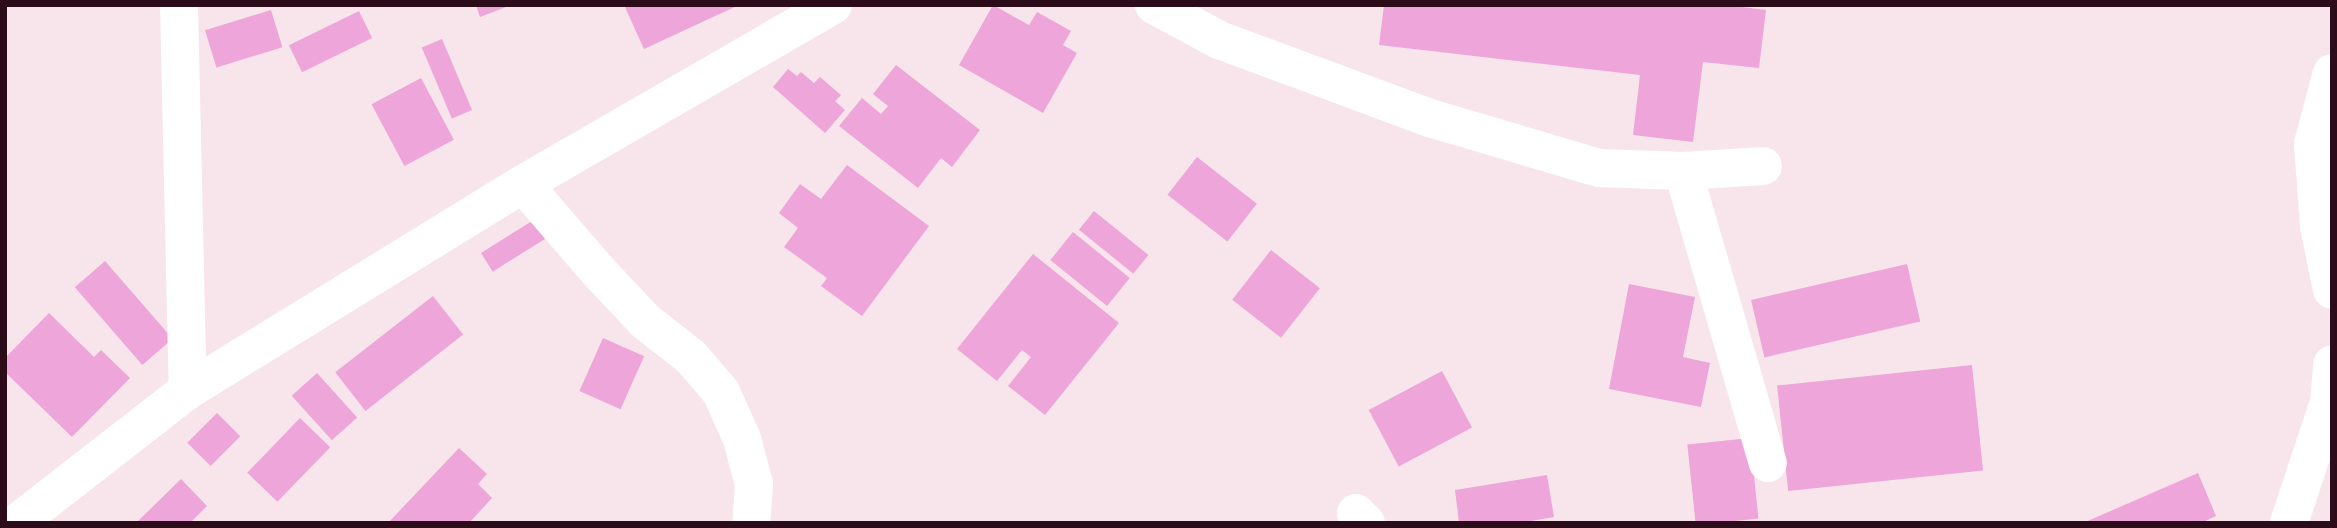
<!DOCTYPE html>
<style>
body{margin:0}
#map{position:relative;width:2337px;height:528px;overflow:hidden;background:#f8e5eb;font-family:"Source Serif 4",serif}
div>[style]{position:absolute}
[style*='--x']{left:calc(var(--x)*1px);top:calc(var(--y)*1px);width:calc(var(--w)*1px);rotate:calc(var(--a)*1deg)}
.building>*{inset:0;background:#eea5d9;transform-origin:0 0}
.minor>*{height:38px;margin:-19px;padding:0 19px;transform-origin:19px;border-radius:19px;background:#fff}
span{translate:-50% -50%;white-space:nowrap;text-align:center;line-height:1.15;-webkit-text-stroke:7px #fff;paint-order:stroke}
.frame{position:absolute;inset:0;border:7px solid #2b0c18;pointer-events:none}
</style>
<div id="map">
<div class="building">
<div style="clip-path:polygon(476px 5px,511px 5px,480px 17px)"></div>
<div style="clip-path:polygon(624px 5px,739px 5px,644px 49px)"></div>
<div style="clip-path:polygon(993px 5px,1029px 25px,1037px 12px,1071px 31px,1063px 45px,1077px 53px,1043px 113px,959px 65px)"></div>
<div style="clip-path:polygon(1384px 5px,1726px 5px,1766px 10px,1759px 68px,1703px 62px,1693px 142px,1633px 135px,1640px 75px,1379px 45px)"></div>
<div style="left:271px;top:10px;width:39px;height:69px;rotate:73deg"></div>
<div style="left:359px;top:11px;width:30px;height:78px;rotate:64deg"></div>
<div style="left:442px;top:39px;width:77px;height:22px;rotate:67deg"></div>
<div style="clip-path:polygon(896px 65px,980px 130px,952px 167px,941px 158px,918px 188px,839px 126px,862px 98px,881px 114px,888px 106px,873px 94px)"></div>
<div style="clip-path:polygon(788px 69px,797px 76px,801px 72px,814px 83px,820px 77px,841px 95px,835px 101px,845px 110px,825px 133px,773px 87px)"></div>
<div style="left:421px;top:78px;width:70px;height:56px;rotate:62deg"></div>
<div style="left:1197px;top:157px;width:76px;height:48px;rotate:38deg"></div>
<div style="clip-path:polygon(847px 165px,929px 226px,862px 316px,821px 286px,827px 278px,784px 247px,798px 228px,779px 213px,800px 184px,821px 199px)"></div>
<div style="left:1094px;top:211px;width:70px;height:24px;rotate:39deg"></div>
<div style="left:537px;top:218px;width:22px;height:66px;rotate:58deg"></div>
<div style="left:1073px;top:232px;width:73px;height:36px;rotate:39deg"></div>
<div style="left:1271px;top:250px;width:62px;height:63px;rotate:38deg"></div>
<div style="clip-path:polygon(1033px 254px,1119px 323px,1045px 415px,1008px 386px,1031px 357px,1022px 350px,997px 381px,957px 349px)"></div>
<div style="left:105px;top:261px;width:103px;height:40px;rotate:49deg"></div>
<div style="left:1907px;top:264px;width:59px;height:160px;rotate:77deg"></div>
<div style="clip-path:polygon(1629px 284px,1695px 297px,1683px 357px,1710px 363px,1701px 407px,1609px 389px)"></div>
<div style="left:433px;top:296px;width:49px;height:124px;rotate:52deg"></div>
<div style="clip-path:polygon(49px 313px,94px 357px,101px 350px,130px 378px,72px 437px,5px 372px,5px 358px)"></div>
<div style="left:603px;top:338px;width:45px;height:58px;rotate:24deg"></div>
<div style="left:1972px;top:365px;width:106px;height:196px;rotate:84deg"></div>
<div style="left:1442px;top:371px;width:64px;height:83px;rotate:62deg"></div>
<div style="left:317px;top:373px;width:60px;height:34px;rotate:48deg"></div>
<div style="left:217px;top:413px;width:33px;height:42px;rotate:45deg"></div>
<div style="left:300px;top:418px;width:42px;height:76px;rotate:44deg"></div>
<div style="left:1750px;top:438px;width:81px;height:63px;rotate:84deg"></div>
<div style="clip-path:polygon(459px 448px,487px 474px,478px 484px,492px 498px,469px 523px,388px 523px)"></div>
<div style="clip-path:polygon(2198px 473px,2216px 516px,2201px 523px,2083px 523px)"></div>
<div style="clip-path:polygon(1547px 475px,1554px 517px,1519px 523px,1459px 523px,1455px 490px)"></div>
<div style="clip-path:polygon(181px 479px,207px 506px,190px 523px,136px 523px)"></div>
</div>
<div class="minor">
<div style="--x:179;--y:5;--w:385;--a:88.7"></div>
<div style="--x:1154;--y:5;--w:74;--a:28.3"></div>
<div style="--x:1219;--y:40;--w:225;--a:20.3"></div>
<div style="--x:1430;--y:118;--w:176;--a:16.5"></div>
<div style="--x:1599;--y:168;--w:84;--a:2"></div>
<div style="--x:1683;--y:171;--w:80;--a:-3.6"></div>
<div style="--x:2332;--y:73;--w:73;--a:105"></div>
<div style="--x:2313;--y:144;--w:82;--a:85.8"></div>
<div style="--x:2319;--y:226;--w:65;--a:78.5"></div>
<div style="--x:1683;--y:171;--w:304;--a:73.8"></div>
<div style="--x:523;--y:184;--w:116;--a:49.2"></div>
<div style="--x:599;--y:272;--w:67;--a:46.8"></div>
<div style="--x:645;--y:321;--w:58;--a:38"></div>
<div style="--x:691;--y:357;--w:46;--a:49.4"></div>
<div style="--x:721;--y:392;--w:51;--a:65.9"></div>
<div style="--x:742;--y:439;--w:47;--a:75.1"></div>
<div style="--x:754;--y:484;--w:39;--a:94"></div>
<div style="--x:1356;--y:513;--w:14;--a:45"></div>
<div style="--x:17;--y:523;--w:217;--a:-37.9"></div>
<div style="--x:188;--y:390;--w:393;--a:-31.6"></div>
<div style="--x:523;--y:184;--w:358;--a:-30"></div>
<div style="--x:2289;--y:523;--w:127;--a:-71.7"></div>
<div style="--x:2329;--y:402;--w:38;--a:-85"></div>
</div>
<div class="frame"></div>
</div>
